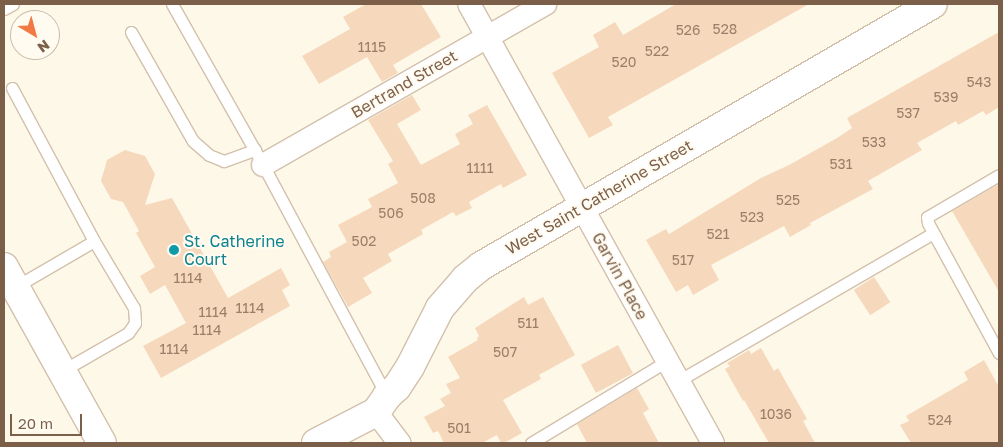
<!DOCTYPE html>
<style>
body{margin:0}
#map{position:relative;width:1003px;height:447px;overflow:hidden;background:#fef8e8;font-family:"Golos Text",sans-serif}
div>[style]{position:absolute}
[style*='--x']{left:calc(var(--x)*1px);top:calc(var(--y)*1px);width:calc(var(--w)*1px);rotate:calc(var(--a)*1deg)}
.building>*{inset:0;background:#f6d9bd;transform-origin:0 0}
.roads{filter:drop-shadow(1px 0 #d3c0ac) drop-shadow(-1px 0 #d3c0ac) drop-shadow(0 1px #d3c0ac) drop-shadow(0 -1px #d3c0ac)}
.lane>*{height:11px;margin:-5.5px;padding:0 5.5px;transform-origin:5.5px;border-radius:5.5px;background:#fff}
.street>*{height:22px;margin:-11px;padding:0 11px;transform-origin:11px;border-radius:11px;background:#fff}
.secondary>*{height:28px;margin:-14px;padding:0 14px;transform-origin:14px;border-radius:14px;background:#fff}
.dots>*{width:14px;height:14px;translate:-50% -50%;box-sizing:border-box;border:2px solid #fffbf1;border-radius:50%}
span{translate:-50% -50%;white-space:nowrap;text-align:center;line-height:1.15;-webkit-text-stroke:4px #fffbf1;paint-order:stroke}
.number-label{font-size:14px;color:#9a7e66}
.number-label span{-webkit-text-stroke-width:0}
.street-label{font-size:16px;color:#7c5f49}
.culture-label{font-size:16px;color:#0d838f}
.left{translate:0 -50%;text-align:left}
.frame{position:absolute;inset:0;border:5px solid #7c5f49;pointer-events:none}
.north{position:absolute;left:10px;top:10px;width:50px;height:50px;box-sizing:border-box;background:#fffbf1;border:1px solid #cbbdae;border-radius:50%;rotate:143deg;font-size:14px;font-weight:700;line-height:20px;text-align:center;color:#7c5f49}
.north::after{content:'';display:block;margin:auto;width:18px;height:22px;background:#f27944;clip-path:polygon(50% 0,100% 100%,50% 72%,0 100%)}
.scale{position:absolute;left:10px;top:414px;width:72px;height:22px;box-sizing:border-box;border:2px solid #7c5f49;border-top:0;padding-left:6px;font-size:15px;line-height:18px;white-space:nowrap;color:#7c5f49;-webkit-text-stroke:4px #fffbf1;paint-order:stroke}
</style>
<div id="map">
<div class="building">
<div style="clip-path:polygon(366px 4px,421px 4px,441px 37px,393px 65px,398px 73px,382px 82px,367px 57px,319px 84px,302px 56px,350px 29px,343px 17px)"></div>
<div style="clip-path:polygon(676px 4px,809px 4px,608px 117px,613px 125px,589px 138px,552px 73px,599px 47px,593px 35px,615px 22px,623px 35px)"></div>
<div style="clip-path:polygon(999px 32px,999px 107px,986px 115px,983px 111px,958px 125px,956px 121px,917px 143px,922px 150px,868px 181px,873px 189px,810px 223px,811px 225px,790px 237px,784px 226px,711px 265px,719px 280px,693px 295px,688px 285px,676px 292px,646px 240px,666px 229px,669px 234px,761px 178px,789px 165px,837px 138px,852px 128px,847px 118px)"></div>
<div style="clip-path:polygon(412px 95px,421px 110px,397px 124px,421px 165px,460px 144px,455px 134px,473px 124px,468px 115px,487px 105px,527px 175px,503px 188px,501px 184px,469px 202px,472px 208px,456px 216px,453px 212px,421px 230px,423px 234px,388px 254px,392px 261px,363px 278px,372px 293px,348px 307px,323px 262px,331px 257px,329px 252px,347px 242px,338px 225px,372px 207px,368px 199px,398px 183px,388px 164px,393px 161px,368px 120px)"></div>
<div style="clip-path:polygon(125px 150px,145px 156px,155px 174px,145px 205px,172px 198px,228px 298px,281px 268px,290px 285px,282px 290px,290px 306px,161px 378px,143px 346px,186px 323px,165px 285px,150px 294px,140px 276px,155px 267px,136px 233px,139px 231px,123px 202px,111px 199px,101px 181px,107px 160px)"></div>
<div style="clip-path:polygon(999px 184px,999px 292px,952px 211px)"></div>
<div style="left:874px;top:277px;width:30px;height:24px;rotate:57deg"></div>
<div style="clip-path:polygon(524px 297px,528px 305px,543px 297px,575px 355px,539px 375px,541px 379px,503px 400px,522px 433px,504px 443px,501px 443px,497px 435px,482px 443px,444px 443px,438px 431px,433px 433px,424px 417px,445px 406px,440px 399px,451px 393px,446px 384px,460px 378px,448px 357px,478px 340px,477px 338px,479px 336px,475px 328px)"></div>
<div style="left:618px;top:345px;width:32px;height:42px;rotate:62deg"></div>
<div style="clip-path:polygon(761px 348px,774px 371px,778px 368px,807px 419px,803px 421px,815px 443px,769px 443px,744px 400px,743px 401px,725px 369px,730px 366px,727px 363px,749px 350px,751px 354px)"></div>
<div style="clip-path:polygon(984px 360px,999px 387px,999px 443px,911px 443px,900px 425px,909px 421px,906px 416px,968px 380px,964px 372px)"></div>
<div style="clip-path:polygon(637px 388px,649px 409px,643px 413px,659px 443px,587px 443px,577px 424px)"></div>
</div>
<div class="roads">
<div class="lane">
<div style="--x:172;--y:4;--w:185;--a:60.5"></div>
<div style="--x:263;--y:165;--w:262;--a:61.8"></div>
<div style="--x:4;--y:9;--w:10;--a:-29"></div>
<div style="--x:131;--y:32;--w:125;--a:60.4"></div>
<div style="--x:193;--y:141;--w:21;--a:41"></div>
<div style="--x:209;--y:155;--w:16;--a:22"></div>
<div style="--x:224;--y:161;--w:33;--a:-20"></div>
<div style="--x:12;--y:88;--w:174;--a:61.8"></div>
<div style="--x:94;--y:241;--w:78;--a:59.2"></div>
<div style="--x:134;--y:308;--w:15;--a:86"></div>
<div style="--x:135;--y:323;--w:12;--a:125"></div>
<div style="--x:128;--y:333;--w:76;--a:150.1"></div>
<div style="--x:999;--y:175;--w:83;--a:149.7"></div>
<div style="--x:927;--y:217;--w:6;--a:81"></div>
<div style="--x:928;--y:223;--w:148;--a:61.4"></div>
<div style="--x:15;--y:287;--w:91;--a:-30.2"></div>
<div style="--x:678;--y:381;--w:295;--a:-30.1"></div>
<div style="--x:531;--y:443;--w:159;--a:-31.1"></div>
</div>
<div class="street">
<div style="--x:469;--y:4;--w:502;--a:60.93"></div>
<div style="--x:263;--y:165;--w:325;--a:-29.7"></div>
<div style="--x:376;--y:412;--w:39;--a:53"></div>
</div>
<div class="secondary">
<div style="--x:4;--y:267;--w:201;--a:60.9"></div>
<div style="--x:316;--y:443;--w:68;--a:-27.3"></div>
<div style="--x:376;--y:412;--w:19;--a:-55"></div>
<div style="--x:387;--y:396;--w:13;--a:-42"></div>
<div style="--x:397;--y:387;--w:24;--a:-57"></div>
<div style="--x:410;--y:367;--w:66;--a:-63"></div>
<div style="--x:440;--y:308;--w:38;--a:-49"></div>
<div style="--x:465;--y:279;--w:21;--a:-39"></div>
<div style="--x:481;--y:266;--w:522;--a:-30.1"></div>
</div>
</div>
<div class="dots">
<div style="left:174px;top:250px;background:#0f9aa8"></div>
</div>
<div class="number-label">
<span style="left:725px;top:29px">528</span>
<span style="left:688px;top:30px">526</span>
<span style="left:372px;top:47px">1115</span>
<span style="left:657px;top:51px">522</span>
<span style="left:624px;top:62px">520</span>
<span style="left:979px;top:82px">543</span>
<span style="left:946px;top:97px">539</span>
<span style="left:908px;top:113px">537</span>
<span style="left:874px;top:142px">533</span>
<span style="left:841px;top:164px">531</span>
<span style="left:480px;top:168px">1111</span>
<span style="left:423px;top:198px">508</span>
<span style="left:788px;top:200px">525</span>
<span style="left:391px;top:213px">506</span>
<span style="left:752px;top:217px">523</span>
<span style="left:718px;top:234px">521</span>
<span style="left:364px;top:241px">502</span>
<span style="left:683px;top:260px">517</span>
<span style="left:188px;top:278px">1114</span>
<span style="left:250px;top:308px">1114</span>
<span style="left:213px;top:312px">1114</span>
<span style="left:528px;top:323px">511</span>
<span style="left:207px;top:330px">1114</span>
<span style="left:174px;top:349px">1114</span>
<span style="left:505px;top:352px">507</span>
<span style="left:776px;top:414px">1036</span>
<span style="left:940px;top:420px">524</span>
<span style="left:459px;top:428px">501</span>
</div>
<div class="street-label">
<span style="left:404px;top:84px;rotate:-30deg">Bertrand Street</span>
<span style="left:599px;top:197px;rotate:-30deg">West Saint Catherine Street</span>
<span style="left:620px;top:276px;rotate:61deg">Garvin Place</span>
</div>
<div class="culture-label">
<span class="left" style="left:184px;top:250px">St. Catherine<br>Court</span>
</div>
<div class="frame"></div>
<div class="north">N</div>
<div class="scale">20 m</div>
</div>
